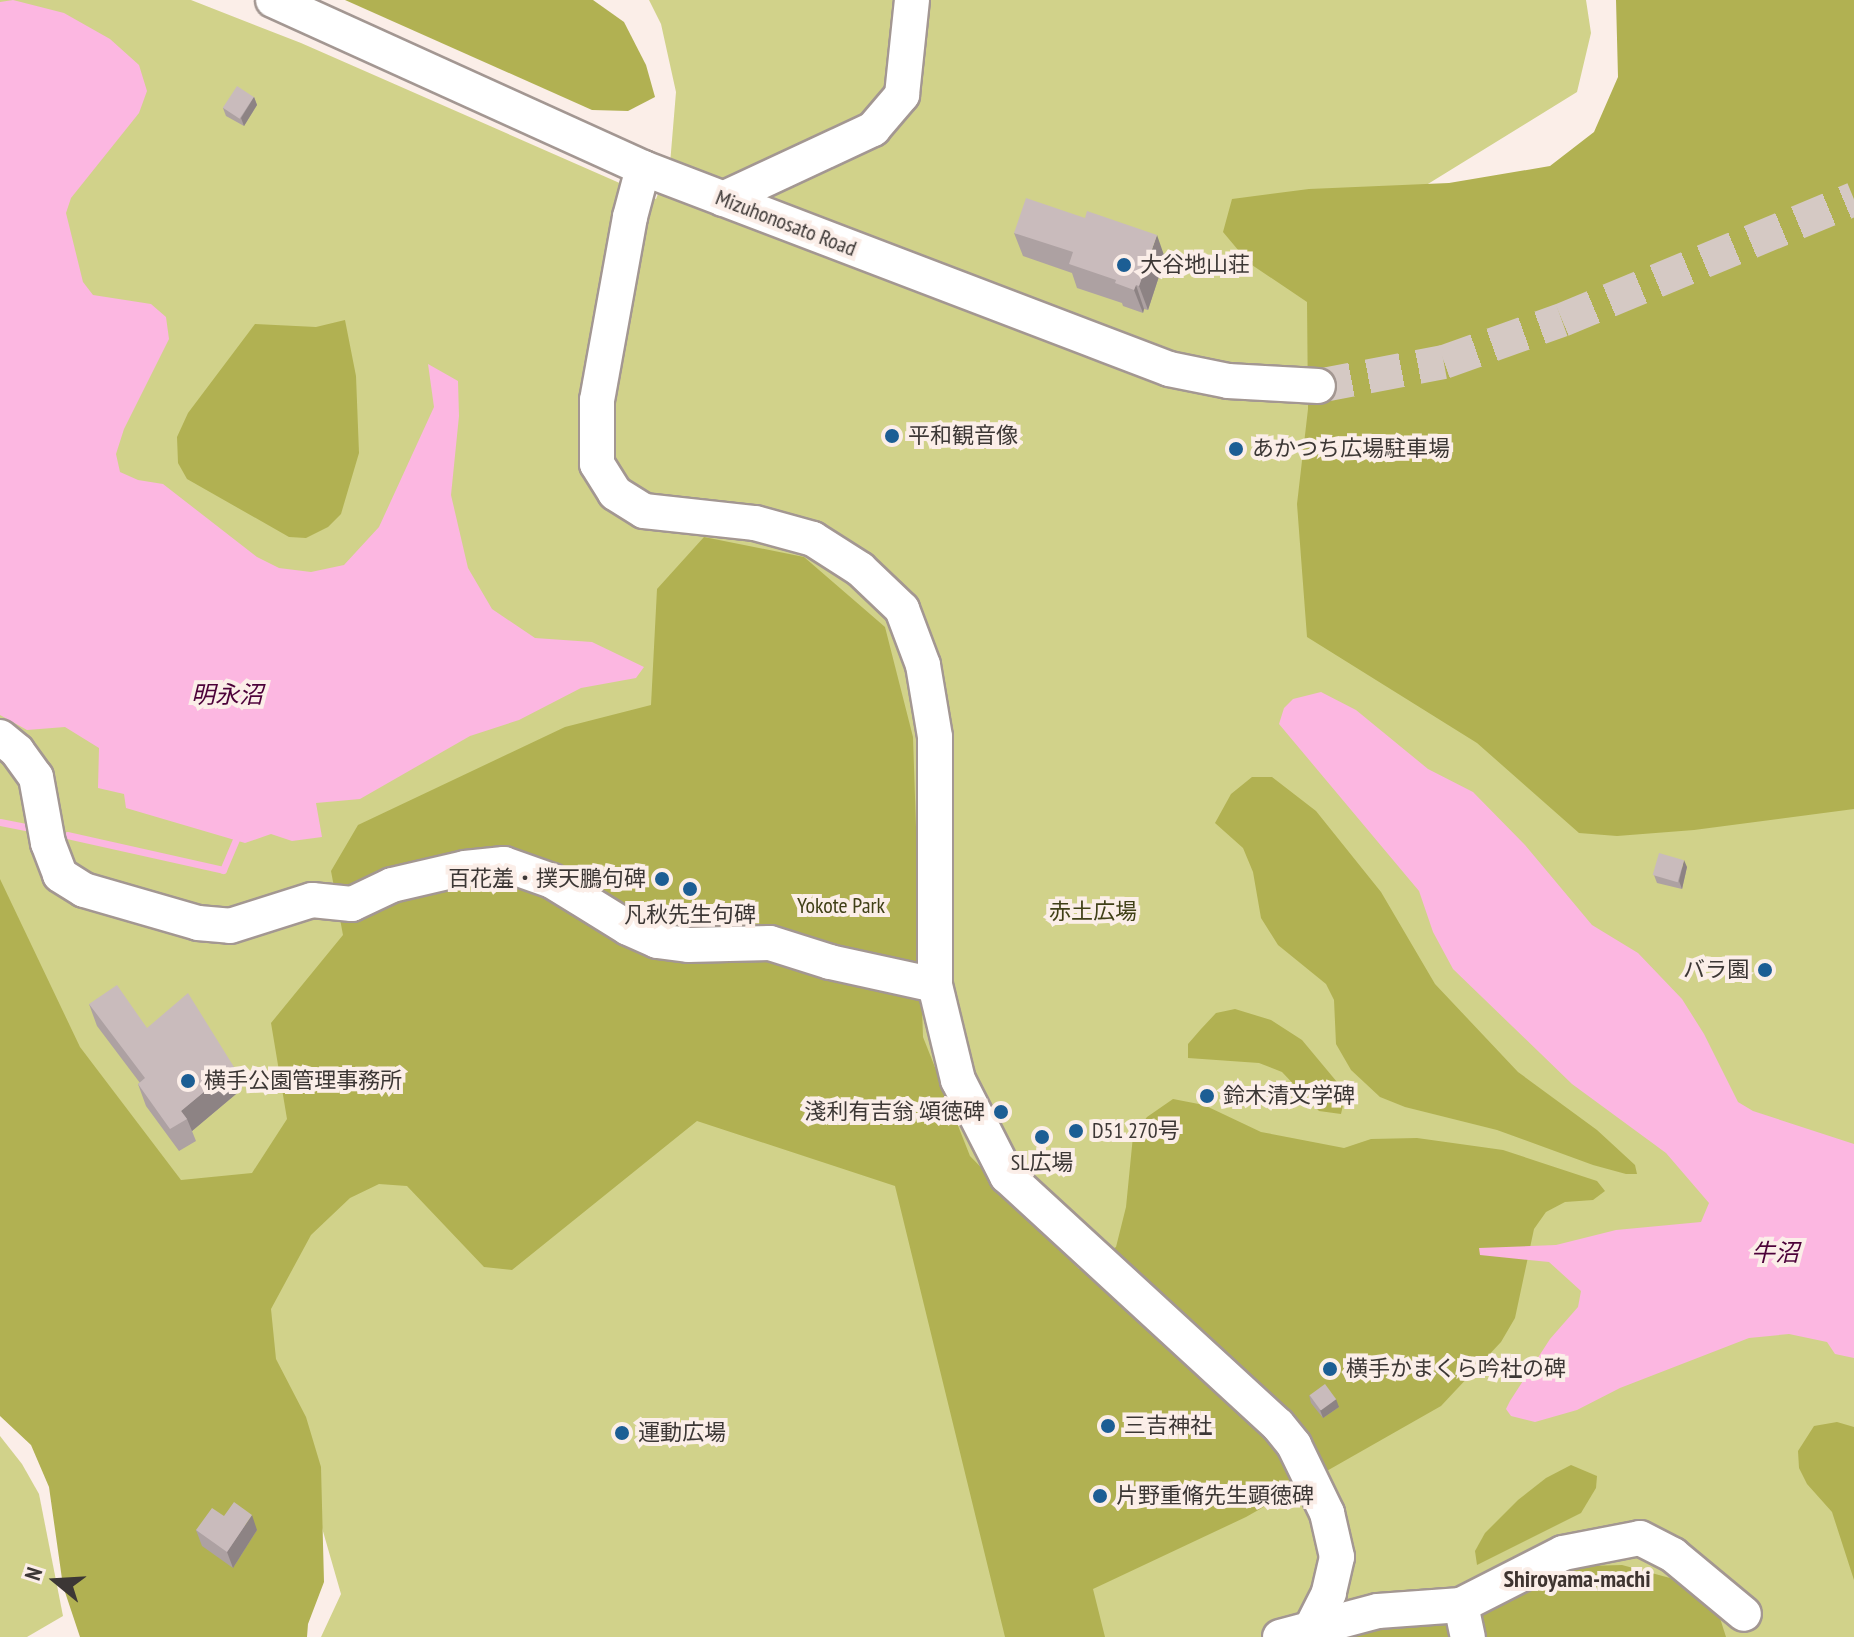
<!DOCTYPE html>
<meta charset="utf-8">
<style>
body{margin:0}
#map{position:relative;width:1854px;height:1637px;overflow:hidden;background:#fbeee8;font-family:"PT Sans Narrow","Noto Sans JP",sans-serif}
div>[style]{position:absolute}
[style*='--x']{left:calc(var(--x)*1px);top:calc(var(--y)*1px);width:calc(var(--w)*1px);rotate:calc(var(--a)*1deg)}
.green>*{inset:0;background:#d1d28a}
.forest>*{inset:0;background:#b1b152}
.water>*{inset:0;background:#fcb7e1}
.stream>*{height:7px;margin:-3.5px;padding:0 3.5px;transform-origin:3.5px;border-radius:3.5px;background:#fcb7e1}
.minor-tunnel>*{height:34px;margin-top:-17px;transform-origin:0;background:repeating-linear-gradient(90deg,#d5c9c4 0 34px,transparent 0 51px)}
.roads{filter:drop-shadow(2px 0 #a39792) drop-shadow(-2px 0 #a39792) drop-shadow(0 2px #a39792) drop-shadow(0 -2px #a39792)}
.minor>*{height:34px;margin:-17px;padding:0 17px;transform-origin:17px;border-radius:17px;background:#fff}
.wall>*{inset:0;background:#ada1a2}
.shaded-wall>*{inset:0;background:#8d8384}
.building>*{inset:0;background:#c9bbbc;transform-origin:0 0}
.dots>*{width:22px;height:22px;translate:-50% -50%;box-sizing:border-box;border:4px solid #fbeee8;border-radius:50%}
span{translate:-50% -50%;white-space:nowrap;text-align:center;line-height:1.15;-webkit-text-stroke:8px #fbeee8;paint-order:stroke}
.street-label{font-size:22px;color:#3c3735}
.poi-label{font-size:22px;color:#3c3735}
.left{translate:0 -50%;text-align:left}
.right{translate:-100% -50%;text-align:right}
.park-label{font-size:22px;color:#404017}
.water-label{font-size:24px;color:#4c0139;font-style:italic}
.neighbourhood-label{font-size:24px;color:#3e3430;font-weight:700}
.north{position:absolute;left:16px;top:1541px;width:80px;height:80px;-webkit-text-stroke:6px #fbeee8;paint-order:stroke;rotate:288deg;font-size:22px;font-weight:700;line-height:32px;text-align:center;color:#3c3735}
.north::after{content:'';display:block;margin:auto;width:28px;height:36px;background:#3c3735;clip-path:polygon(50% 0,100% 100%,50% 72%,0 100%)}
</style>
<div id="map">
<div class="green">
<div style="clip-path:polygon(0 0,191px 0,301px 43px,656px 199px,670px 164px,676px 92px,661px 24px,649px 0,1586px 0,1591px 33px,1577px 92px,1350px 232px,1854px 233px,1854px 1637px,321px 1637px,341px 1594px,316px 1507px,0 1170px)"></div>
<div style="clip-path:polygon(0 1436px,22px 1464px,39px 1494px,63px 1616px,27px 1637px,0 1637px)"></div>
</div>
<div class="forest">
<div style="clip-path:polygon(345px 0,593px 0,624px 22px,646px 65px,655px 97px,628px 111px,592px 110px)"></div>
<div style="clip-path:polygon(1616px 0,1854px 0,1854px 809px,1694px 830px,1617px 836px,1579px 833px,1477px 743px,1307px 637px,1297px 504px,1308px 409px,1307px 302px,1249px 263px,1223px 232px,1232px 199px,1309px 189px,1449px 183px,1550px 166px,1594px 132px,1618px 77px)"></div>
<div style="clip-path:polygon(345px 320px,356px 376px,359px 453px,341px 514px,328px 527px,306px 538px,289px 537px,187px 479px,178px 463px,177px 437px,188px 413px,255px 324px,316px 327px)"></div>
<div style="clip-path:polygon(704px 537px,804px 557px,885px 627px,913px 737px,923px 1037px,970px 1156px,1079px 1269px,1116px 1247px,1126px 1207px,1133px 1136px,1147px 1117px,1173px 1099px,1204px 1105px,1261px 1132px,1344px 1148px,1371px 1139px,1417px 1138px,1503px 1150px,1597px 1181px,1605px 1191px,1593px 1200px,1565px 1202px,1546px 1212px,1534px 1229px,1515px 1318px,1501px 1342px,1441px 1406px,1246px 1517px,1093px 1589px,1105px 1637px,1005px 1637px,895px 1186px,697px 1121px,512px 1270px,484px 1267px,407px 1186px,379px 1184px,350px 1198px,311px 1235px,271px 1309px,276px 1359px,306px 1417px,321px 1467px,324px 1582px,308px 1624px,307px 1637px,80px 1637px,63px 1586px,49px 1487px,31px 1445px,0 1416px,0 879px,80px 1047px,181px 1180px,252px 1173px,287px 1119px,271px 1023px,343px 935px,331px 871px,358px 825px,565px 727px,651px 705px,657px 589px)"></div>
<div style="clip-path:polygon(1252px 777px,1272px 777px,1316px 811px,1381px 892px,1435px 984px,1518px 1072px,1597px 1130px,1635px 1165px,1637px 1174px,1626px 1174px,1593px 1165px,1497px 1130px,1405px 1107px,1380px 1097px,1351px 1070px,1336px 1044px,1334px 1000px,1326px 984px,1278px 945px,1261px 918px,1253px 872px,1243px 848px,1215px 823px,1231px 794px)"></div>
<div style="clip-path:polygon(1235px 1009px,1271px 1020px,1302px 1040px,1337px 1082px,1344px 1101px,1341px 1114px,1319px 1111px,1282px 1072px,1259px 1063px,1188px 1058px,1188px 1044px,1201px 1029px,1216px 1013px)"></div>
<div style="clip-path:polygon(1837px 1422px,1854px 1427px,1854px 1580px,1832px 1512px,1807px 1484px,1799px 1468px,1798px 1451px,1814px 1426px)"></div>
<div style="clip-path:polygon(1571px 1465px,1597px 1476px,1596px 1488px,1581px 1513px,1477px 1565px,1475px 1551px,1485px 1533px,1518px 1500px,1546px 1478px)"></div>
<div style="clip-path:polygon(1622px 1565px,1670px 1578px,1701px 1595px,1719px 1615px,1726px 1637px,1483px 1637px,1482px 1609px,1544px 1580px,1586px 1566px)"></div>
<div style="clip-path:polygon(1429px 1619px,1452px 1627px,1454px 1637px,1345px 1637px,1383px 1625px)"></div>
</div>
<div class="water">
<div style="clip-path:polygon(13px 0,64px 13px,110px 39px,139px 65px,147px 91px,139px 113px,71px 198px,66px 213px,83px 282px,93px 295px,151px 304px,166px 317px,169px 339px,124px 429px,116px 454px,120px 472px,138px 480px,163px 484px,257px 557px,279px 568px,311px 572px,344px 565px,379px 527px,434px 407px,428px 364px,458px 381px,459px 416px,451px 495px,468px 568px,492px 609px,535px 638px,592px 642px,644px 667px,636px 678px,581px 688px,519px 720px,470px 736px,360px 799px,316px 803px,322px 837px,292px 841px,271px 834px,245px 843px,126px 808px,124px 794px,98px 788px,99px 748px,65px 727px,27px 730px,0 715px,0 2px)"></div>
<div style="clip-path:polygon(1321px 692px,1356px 710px,1428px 769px,1473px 792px,1525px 845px,1592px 925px,1638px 953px,1682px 999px,1704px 1034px,1738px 1102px,1753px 1111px,1854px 1144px,1854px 1358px,1835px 1354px,1827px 1342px,1789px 1334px,1749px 1338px,1620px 1388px,1577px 1410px,1535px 1422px,1511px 1416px,1506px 1409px,1510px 1401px,1550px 1339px,1578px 1307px,1581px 1291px,1549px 1262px,1480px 1255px,1479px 1248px,1556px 1245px,1616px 1230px,1701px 1222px,1709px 1203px,1666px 1153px,1572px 1084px,1453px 969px,1433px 932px,1419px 891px,1279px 724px,1284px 708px,1293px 699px)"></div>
</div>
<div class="stream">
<div style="--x:0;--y:822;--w:26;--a:11"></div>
<div style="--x:67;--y:835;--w:160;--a:12.6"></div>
<div style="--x:223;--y:870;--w:39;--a:-67"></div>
</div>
<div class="minor-tunnel">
<div style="--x:1318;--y:386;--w:128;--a:-10.8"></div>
<div style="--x:1444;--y:362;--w:125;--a:-19.6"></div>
<div style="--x:1562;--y:320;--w:316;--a:-22.5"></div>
</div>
<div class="roads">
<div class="minor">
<div style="--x:273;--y:0;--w:406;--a:24.4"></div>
<div style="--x:643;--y:168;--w:563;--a:20.91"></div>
<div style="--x:1169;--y:369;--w:60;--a:11.5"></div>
<div style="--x:1228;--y:381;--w:90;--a:3.2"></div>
<div style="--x:643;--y:168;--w:51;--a:104.9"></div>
<div style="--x:630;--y:217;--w:186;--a:100.2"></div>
<div style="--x:597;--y:400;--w:64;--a:90"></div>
<div style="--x:597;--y:464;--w:34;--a:58"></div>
<div style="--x:615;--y:493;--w:34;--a:32"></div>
<div style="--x:644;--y:511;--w:112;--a:6.2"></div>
<div style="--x:755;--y:523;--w:60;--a:15.4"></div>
<div style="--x:813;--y:539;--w:56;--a:32.6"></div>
<div style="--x:860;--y:569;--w:58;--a:43.6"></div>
<div style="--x:902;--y:609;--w:60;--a:69.4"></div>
<div style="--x:923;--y:665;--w:73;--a:80.5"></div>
<div style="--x:935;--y:737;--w:248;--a:90"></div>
<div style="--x:935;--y:985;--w:98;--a:76.4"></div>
<div style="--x:958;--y:1080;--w:108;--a:63"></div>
<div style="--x:1007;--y:1176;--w:368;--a:42.6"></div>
<div style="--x:1278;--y:1425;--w:26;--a:51"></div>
<div style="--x:1294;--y:1445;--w:76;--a:64.1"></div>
<div style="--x:1327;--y:1513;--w:45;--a:77.2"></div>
<div style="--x:1337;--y:1557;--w:37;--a:103"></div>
<div style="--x:1329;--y:1593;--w:37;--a:117"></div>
<div style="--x:723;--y:199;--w:166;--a:-25"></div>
<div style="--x:873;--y:129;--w:45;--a:-49.5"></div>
<div style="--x:902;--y:95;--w:96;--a:-84"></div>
<div style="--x:0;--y:737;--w:22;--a:39"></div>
<div style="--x:17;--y:751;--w:32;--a:54"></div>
<div style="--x:36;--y:777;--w:67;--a:79.7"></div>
<div style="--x:48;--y:843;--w:34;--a:69"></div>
<div style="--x:60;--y:875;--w:28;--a:32"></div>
<div style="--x:84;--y:890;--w:119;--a:16.1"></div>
<div style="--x:198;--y:923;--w:32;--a:5"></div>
<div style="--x:230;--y:926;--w:86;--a:-17.6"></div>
<div style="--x:312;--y:900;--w:40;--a:5.7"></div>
<div style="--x:352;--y:904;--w:44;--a:-25.4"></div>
<div style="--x:392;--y:885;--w:75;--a:-13.1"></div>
<div style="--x:465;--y:868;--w:39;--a:-6"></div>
<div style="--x:504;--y:864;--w:51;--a:19.5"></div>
<div style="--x:552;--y:881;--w:89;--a:31.7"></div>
<div style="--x:628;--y:928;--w:32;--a:24"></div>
<div style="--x:657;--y:941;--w:31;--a:7"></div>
<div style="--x:688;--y:945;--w:82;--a:-1.4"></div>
<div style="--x:770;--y:943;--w:63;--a:17.6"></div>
<div style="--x:830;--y:962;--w:107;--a:12.4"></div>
<div style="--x:1461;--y:1605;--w:33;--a:78"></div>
<div style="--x:1280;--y:1637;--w:101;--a:-14.9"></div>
<div style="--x:1378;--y:1611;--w:83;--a:-4.1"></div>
<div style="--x:1461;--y:1605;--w:114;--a:-27"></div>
<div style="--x:1563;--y:1553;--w:78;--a:-11"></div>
<div style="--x:1640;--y:1538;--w:37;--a:27"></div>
<div style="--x:1673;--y:1555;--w:92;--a:39.7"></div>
</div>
</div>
<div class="wall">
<div style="clip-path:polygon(254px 97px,257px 105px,244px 126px,226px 116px,223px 108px)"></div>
<div style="clip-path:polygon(1014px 233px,1165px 258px,1148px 310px,1144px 309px,1143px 313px,1123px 306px,1122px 303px,1077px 288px,1072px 273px,1023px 256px)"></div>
<div style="clip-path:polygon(1687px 867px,1682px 889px,1657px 883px,1654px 875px)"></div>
<div style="clip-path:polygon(89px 1004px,234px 1067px,242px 1089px,192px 1131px,196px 1141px,179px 1151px,146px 1106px,138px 1084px,140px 1083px,97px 1026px)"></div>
<div style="clip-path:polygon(1309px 1395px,1339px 1407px,1323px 1418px,1311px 1403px)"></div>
<div style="clip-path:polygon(224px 1516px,257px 1530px,233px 1568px,202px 1546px,196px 1530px)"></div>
</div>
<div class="shaded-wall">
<div style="clip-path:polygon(254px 97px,257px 105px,244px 126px,241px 118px)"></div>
<div style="clip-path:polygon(1157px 235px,1165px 258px,1148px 310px,1139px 286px)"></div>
<div style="clip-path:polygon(1136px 285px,1144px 309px,1143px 313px,1134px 290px)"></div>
<div style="clip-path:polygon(1684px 860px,1687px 867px,1682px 889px,1679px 881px)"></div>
<div style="clip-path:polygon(234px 1067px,242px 1089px,192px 1131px,187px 1119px,181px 1111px)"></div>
<div style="clip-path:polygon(1336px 1399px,1339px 1407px,1323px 1418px,1320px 1410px)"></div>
<div style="clip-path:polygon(252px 1515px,257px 1530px,233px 1568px,227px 1552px)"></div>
</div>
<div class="building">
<div style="left:237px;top:86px;width:20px;height:26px;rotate:33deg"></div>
<div style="clip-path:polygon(1026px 198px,1085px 218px,1087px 211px,1157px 235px,1139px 286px,1136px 285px,1134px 290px,1115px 283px,1116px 280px,1069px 264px,1073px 252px,1014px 233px)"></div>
<div style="left:1659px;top:853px;width:26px;height:23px;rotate:16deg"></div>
<div style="clip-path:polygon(117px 985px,147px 1028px,188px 993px,234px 1067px,181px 1111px,187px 1119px,170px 1129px,138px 1084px,145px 1078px,89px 1004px)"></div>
<div style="left:1325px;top:1384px;width:19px;height:19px;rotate:54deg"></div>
<div style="clip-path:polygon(234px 1502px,252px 1515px,227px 1552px,196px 1530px,212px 1508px,224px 1516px)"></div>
</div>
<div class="dots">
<div style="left:1124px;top:265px;background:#1c5e94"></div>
<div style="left:892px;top:436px;background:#1c5e94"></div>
<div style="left:1236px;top:449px;background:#1c5e94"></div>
<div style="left:662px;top:879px;background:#1c5e94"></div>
<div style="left:690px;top:889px;background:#1c5e94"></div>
<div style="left:1765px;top:970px;background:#1c5e94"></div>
<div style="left:188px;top:1081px;background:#1c5e94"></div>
<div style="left:1207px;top:1096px;background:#1c5e94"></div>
<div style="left:1001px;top:1112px;background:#1c5e94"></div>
<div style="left:1076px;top:1131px;background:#1c5e94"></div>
<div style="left:1042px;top:1137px;background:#1c5e94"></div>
<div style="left:1330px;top:1369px;background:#1c5e94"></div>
<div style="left:1108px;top:1426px;background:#1c5e94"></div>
<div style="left:622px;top:1433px;background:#1c5e94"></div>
<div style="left:1100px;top:1496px;background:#1c5e94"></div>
</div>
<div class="street-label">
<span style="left:786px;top:223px;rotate:21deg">Mizuhonosato Road</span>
</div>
<div class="poi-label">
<span class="left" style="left:1140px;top:265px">大谷地山荘</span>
<span class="left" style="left:908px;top:436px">平和観音像</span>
<span class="left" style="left:1252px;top:449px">あかつち広場駐車場</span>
<span class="right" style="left:646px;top:879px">百花羞・撲天鵬句碑</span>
<span style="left:690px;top:915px">凡秋先生句碑</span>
<span class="right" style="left:1749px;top:970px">バラ園</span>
<span class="left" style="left:204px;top:1081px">横手公園管理事務所</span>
<span class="left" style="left:1223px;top:1096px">鈴木清文学碑</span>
<span class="right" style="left:985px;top:1112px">淺利有吉翁 頌徳碑</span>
<span class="left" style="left:1092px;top:1131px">D51 270号</span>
<span style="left:1042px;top:1163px">SL広場</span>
<span class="left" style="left:1346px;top:1369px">横手かまくら吟社の碑</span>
<span class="left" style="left:1124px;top:1426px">三吉神社</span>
<span class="left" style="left:638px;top:1433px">運動広場</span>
<span class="left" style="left:1116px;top:1496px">片野重脩先生顕徳碑</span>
</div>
<div class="park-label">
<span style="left:841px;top:906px">Yokote Park</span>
<span style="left:1093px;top:912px">赤土広場</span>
</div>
<div class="water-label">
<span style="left:227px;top:695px">明永沼</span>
<span style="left:1775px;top:1253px">牛沼</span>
</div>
<div class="neighbourhood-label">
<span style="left:1577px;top:1579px">Shiroyama-machi</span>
</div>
<div class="north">N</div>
</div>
